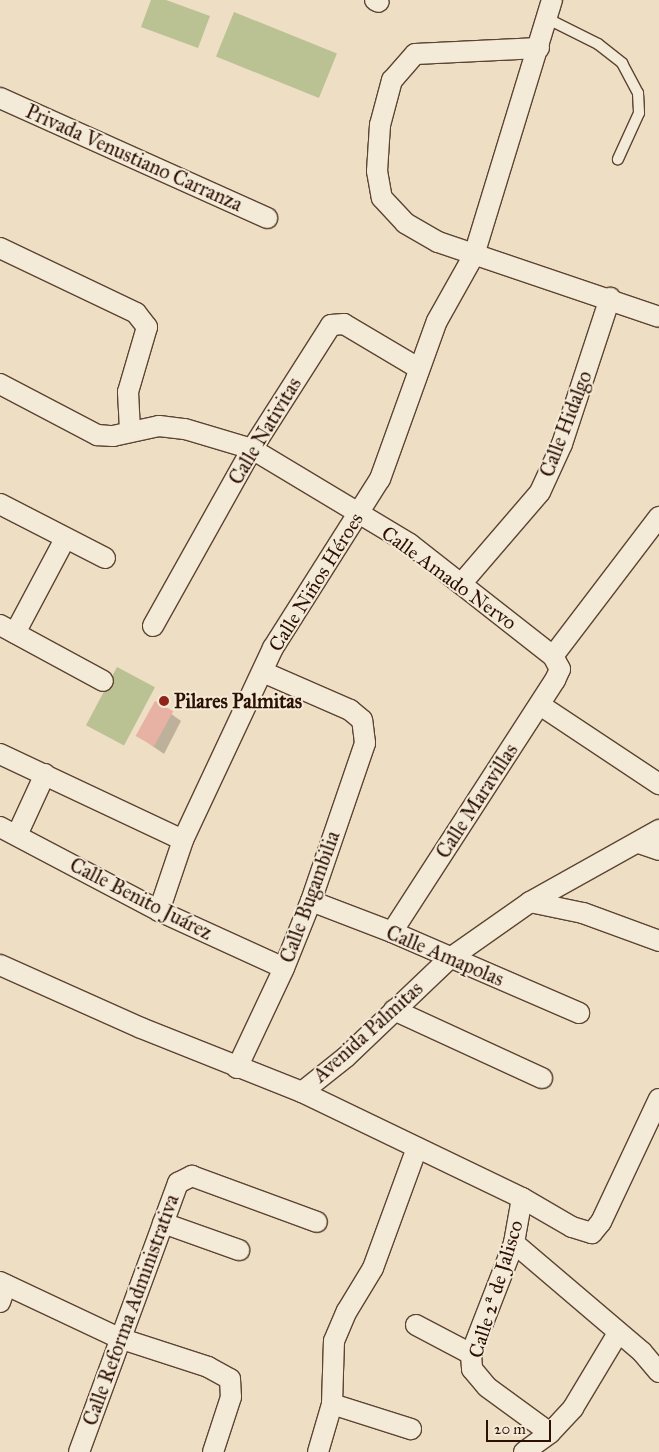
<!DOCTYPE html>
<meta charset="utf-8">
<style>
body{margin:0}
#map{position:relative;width:659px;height:1452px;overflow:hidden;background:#eedec3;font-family:"IM FELL Great Primer",serif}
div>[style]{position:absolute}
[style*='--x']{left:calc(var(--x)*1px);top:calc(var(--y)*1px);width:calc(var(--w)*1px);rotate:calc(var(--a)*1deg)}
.green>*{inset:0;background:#bac193;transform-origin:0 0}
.shadow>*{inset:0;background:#0003}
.building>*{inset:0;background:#e7b2a3;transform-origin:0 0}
.roads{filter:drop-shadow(1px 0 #5c4432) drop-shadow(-1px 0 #5c4432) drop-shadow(0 1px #5c4432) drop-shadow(0 -1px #5c4432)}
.lane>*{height:10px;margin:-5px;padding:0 5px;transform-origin:5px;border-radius:5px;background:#f4ead8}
.street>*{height:20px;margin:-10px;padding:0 10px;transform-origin:10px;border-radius:10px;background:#f4ead8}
.dots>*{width:14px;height:14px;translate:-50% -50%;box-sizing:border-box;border:2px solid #f4ead8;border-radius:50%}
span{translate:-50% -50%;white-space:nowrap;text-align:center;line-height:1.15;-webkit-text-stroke:4px #f4ead8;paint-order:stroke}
.street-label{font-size:20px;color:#2c1002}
.poi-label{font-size:20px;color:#2c1002;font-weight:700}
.left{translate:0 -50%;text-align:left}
.scale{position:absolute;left:486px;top:1420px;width:65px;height:22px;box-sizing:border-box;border:2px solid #2c1002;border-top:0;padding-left:6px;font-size:15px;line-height:18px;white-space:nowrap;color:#2c1002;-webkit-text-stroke:4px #f4ead8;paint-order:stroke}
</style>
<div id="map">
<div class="green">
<div style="clip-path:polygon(151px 0,166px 0,210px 16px,198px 48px,141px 27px)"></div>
<div style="left:234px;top:12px;width:111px;height:48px;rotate:22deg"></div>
<div style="left:117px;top:667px;width:43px;height:66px;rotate:28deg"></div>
</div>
<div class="shadow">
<div style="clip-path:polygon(156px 703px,181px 721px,164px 754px,138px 736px)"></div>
</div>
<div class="building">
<div style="left:155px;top:701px;width:21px;height:40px;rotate:29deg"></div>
</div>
<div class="roads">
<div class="lane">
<div style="--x:548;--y:19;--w:56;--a:26.6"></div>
<div style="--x:598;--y:44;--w:31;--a:38"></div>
<div style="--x:622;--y:63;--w:34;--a:62"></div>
<div style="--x:638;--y:93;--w:20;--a:87"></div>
<div style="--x:639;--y:113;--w:51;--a:114.5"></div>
</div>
<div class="street">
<div style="--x:375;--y:0;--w:4;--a:27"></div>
<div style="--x:539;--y:48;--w:124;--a:177.2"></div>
<div style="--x:415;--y:54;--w:35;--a:131"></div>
<div style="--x:392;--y:80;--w:47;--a:104.9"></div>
<div style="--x:380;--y:125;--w:46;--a:93.7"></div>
<div style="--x:377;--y:171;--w:27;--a:80"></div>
<div style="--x:382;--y:198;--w:34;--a:47"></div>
<div style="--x:405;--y:223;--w:38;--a:30"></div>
<div style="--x:438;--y:242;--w:233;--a:18.7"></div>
<div style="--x:0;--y:98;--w:293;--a:24.2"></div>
<div style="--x:0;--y:248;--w:151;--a:25.5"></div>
<div style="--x:136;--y:313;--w:18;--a:52"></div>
<div style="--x:147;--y:327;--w:68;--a:106.3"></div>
<div style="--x:128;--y:392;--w:38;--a:87"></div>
<div style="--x:0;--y:384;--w:110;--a:27.7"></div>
<div style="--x:97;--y:435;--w:16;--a:4"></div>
<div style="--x:113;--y:436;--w:47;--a:-12.3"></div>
<div style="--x:159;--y:426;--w:26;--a:7"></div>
<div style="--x:185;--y:429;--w:70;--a:16.6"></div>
<div style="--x:252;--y:449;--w:184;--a:31"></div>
<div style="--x:410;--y:544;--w:182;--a:38.1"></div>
<div style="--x:553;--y:656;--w:15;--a:62"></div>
<div style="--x:560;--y:669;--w:12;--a:114"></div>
<div style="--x:555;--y:680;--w:300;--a:122.9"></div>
<div style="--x:0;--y:504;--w:118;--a:27.2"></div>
<div style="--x:461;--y:584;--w:121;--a:-49.3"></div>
<div style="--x:540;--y:492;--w:53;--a:-65.4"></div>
<div style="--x:562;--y:444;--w:154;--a:-71.8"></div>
<div style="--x:0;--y:625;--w:117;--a:28.5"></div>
<div style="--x:153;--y:626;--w:203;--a:-60.8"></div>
<div style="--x:252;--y:449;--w:147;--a:-57.5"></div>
<div style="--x:331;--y:325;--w:13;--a:-4"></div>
<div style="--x:344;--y:324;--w:86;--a:30.7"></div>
<div style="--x:15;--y:633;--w:106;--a:-62"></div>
<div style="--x:553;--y:656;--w:175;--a:-52.7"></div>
<div style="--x:540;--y:705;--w:143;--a:33.6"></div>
<div style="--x:0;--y:754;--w:202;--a:25.2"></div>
<div style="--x:0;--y:827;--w:180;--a:27.8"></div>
<div style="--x:159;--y:911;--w:137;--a:24.5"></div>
<div style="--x:17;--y:835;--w:67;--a:-65.3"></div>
<div style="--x:639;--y:843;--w:21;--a:19"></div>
<div style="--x:311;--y:901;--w:87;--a:20.9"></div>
<div style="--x:392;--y:932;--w:204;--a:23.4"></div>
<div style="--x:530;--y:902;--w:54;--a:11.7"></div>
<div style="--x:583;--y:913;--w:81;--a:20.2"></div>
<div style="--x:159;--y:911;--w:75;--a:-71.3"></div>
<div style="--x:183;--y:840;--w:212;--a:-64.9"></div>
<div style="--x:273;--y:648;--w:200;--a:-57.7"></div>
<div style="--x:380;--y:479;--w:168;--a:-70.2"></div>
<div style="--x:437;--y:321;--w:76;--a:-60.7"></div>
<div style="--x:474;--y:255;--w:267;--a:-73"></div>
<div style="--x:0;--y:965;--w:154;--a:24.1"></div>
<div style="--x:141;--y:1028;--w:173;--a:21.7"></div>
<div style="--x:302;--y:1092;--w:244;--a:25.7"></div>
<div style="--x:522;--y:1198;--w:58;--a:30.1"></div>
<div style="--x:572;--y:1227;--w:21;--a:17"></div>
<div style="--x:592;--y:1233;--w:14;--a:-51"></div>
<div style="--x:601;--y:1222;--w:136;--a:-64.8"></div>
<div style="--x:394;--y:1010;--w:163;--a:24.7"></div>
<div style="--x:237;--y:1068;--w:110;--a:-64.8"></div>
<div style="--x:284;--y:968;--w:72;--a:-68.1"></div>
<div style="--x:311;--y:901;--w:167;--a:-71.1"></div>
<div style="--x:365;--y:743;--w:23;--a:-97"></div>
<div style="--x:362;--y:720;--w:16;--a:-140"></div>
<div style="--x:350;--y:710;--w:95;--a:-156.4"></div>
<div style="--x:302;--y:1092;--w:56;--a:-38.5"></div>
<div style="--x:346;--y:1057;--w:142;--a:-43.6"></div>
<div style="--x:449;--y:959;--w:99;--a:-35.1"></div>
<div style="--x:530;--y:902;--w:148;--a:-29.2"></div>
<div style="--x:522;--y:1198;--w:46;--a:100.1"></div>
<div style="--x:514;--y:1243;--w:119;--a:111.2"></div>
<div style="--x:471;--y:1354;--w:15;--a:86"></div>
<div style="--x:472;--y:1369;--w:23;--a:50"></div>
<div style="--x:487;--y:1387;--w:78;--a:36.1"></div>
<div style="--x:163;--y:1223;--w:81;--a:19.6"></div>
<div style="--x:514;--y:1243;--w:168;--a:40.4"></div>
<div style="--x:642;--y:1352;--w:26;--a:50"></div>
<div style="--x:0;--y:1282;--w:132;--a:25.2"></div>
<div style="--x:119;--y:1338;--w:94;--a:18"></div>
<div style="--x:208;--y:1367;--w:25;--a:29"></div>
<div style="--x:230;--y:1379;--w:18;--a:87"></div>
<div style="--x:231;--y:1397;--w:58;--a:108.1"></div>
<div style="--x:0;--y:1302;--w:18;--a:-71"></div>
<div style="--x:416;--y:1325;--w:62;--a:27.8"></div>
<div style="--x:332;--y:1404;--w:83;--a:17.6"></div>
<div style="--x:79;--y:1452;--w:287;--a:-69.8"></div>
<div style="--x:178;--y:1183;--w:16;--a:-27"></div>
<div style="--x:192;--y:1176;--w:133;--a:20.2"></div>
<div style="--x:318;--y:1452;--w:50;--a:-73.7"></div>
<div style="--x:332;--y:1404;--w:63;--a:-88.2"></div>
<div style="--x:334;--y:1341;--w:33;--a:-67"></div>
<div style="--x:347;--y:1311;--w:50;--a:-58.8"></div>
<div style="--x:373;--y:1268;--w:128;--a:-69.9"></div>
<div style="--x:524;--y:1452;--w:32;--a:-36"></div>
<div style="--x:550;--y:1433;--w:34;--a:-47"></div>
<div style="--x:573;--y:1408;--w:87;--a:-59"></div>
</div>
</div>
<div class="dots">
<div style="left:164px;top:701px;background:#8f2418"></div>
</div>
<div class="street-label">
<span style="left:134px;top:158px;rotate:24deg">Privada Venustiano Carranza</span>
<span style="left:566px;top:424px;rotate:-69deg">Calle Hidalgo</span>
<span style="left:265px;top:431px;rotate:-59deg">Calle Nativitas</span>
<span style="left:449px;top:578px;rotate:36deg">Calle Amado Nervo</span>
<span style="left:316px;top:582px;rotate:-58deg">Calle Niños Héroes</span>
<span style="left:477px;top:801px;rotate:-57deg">Calle Maravillas</span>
<span style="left:310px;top:897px;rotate:-70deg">Calle Bugambilia</span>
<span style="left:141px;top:899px;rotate:27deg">Calle Benito Juárez</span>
<span style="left:445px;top:956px;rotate:23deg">Calle Amapolas</span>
<span style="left:368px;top:1032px;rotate:-42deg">Avenida Palmitas</span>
<span style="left:496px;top:1289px;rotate:-73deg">Calle 2ª de Jalisco</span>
<span style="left:131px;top:1310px;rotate:-70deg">Calle Reforma Administrativa</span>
</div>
<div class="poi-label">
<span class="left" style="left:174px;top:701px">Pilares Palmitas</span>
</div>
<div class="scale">20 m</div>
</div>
